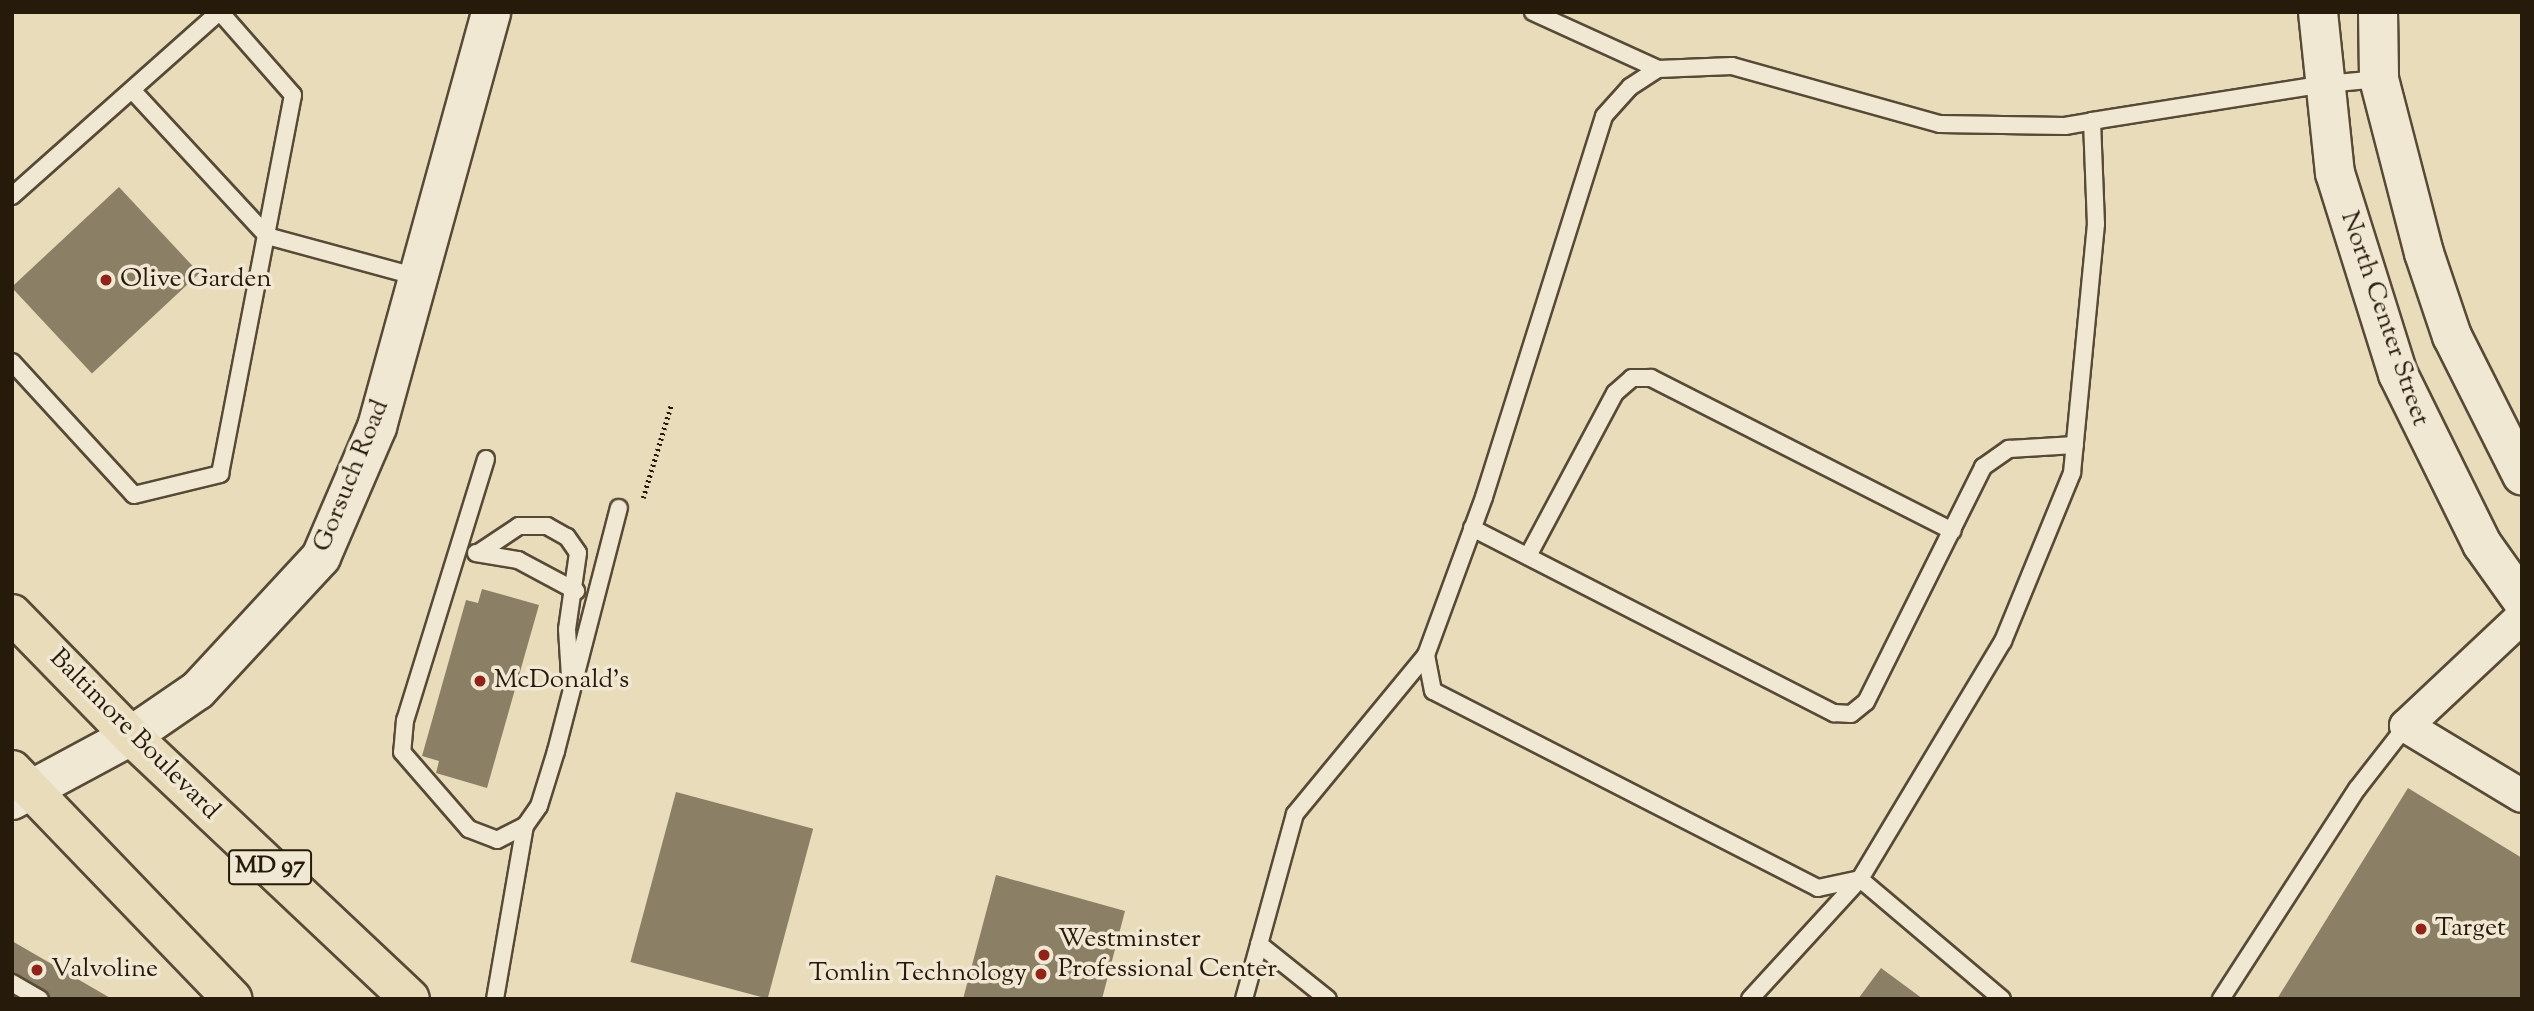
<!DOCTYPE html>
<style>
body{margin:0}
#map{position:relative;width:2534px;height:1011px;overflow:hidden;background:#e9dcbb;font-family:"Sorts Mill Goudy",serif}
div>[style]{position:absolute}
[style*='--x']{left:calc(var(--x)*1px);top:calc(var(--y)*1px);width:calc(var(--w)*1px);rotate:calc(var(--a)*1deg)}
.building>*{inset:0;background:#8b7f66;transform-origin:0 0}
.path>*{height:4.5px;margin-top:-2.25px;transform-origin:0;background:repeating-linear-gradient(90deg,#261a0a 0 2px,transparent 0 5.5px)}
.roads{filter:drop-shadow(2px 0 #574a36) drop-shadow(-2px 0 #574a36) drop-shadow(0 2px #574a36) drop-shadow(0 -2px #574a36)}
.service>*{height:16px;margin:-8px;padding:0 8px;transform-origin:8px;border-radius:8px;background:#f1e8d3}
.minor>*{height:32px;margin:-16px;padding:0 16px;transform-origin:16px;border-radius:16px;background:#f1e8d3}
.tertiary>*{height:38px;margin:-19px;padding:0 19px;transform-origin:19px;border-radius:19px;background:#f1e8d3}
.trunk>*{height:38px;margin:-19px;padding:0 19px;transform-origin:19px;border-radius:19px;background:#e9dcbb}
.dots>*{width:19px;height:19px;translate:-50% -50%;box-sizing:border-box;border:4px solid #f1e8d3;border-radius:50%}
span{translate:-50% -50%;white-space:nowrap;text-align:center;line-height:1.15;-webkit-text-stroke:7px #f1e8d3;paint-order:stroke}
.shield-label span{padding:2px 5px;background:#f1e8d3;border:2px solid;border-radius:5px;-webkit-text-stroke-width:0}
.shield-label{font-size:24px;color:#261a0a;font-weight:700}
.poi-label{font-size:26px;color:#261a0a}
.left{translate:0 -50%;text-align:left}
.right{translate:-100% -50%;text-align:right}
.street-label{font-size:26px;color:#261a0a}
.frame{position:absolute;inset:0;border:14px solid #261a0a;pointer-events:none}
</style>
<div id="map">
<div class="building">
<div style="left:119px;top:187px;width:118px;height:147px;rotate:47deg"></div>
<div style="clip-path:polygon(482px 589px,539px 605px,487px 788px,436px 773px,439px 761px,422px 756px,466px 600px,478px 603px)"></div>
<div style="clip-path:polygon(2408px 788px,2522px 858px,2522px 999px,2277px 999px)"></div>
<div style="left:676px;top:792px;width:142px;height:176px;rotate:15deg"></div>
<div style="clip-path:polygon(996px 875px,1125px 911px,1102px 999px,963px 999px)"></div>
<div style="clip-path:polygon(12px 941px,112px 999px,12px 999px)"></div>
<div style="clip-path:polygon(1881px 968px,1923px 999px,1858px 999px)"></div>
</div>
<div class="path">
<div style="--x:643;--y:498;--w:97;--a:-73.2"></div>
</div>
<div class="roads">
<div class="service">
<div style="--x:1533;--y:12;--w:137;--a:24.5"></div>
<div style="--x:132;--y:90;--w:199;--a:47.2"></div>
<div style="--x:267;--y:236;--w:156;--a:15.2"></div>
<div style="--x:2092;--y:121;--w:103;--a:87.8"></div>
<div style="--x:2096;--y:224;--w:250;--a:95.5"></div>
<div style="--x:2072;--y:473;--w:182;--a:112.3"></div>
<div style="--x:2003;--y:641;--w:278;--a:121"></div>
<div style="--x:1860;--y:879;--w:43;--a:167.9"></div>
<div style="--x:1818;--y:888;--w:432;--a:-152.9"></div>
<div style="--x:1433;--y:691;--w:37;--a:-101"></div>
<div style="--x:1426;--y:655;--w:168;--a:-69.8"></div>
<div style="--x:1484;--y:497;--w:399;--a:-72.5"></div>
<div style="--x:1604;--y:116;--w:39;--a:-48"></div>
<div style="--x:1630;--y:87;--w:33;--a:-33"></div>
<div style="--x:1658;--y:69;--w:74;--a:-2.3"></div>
<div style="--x:1732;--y:66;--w:216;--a:15.6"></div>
<div style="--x:1940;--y:124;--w:125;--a:0.9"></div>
<div style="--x:2065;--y:126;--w:27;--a:-10"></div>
<div style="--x:2092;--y:121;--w:237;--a:-9"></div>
<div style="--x:2326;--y:84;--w:53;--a:-5.4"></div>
<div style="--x:12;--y:196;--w:277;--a:-41.6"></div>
<div style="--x:12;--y:362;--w:180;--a:47.5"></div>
<div style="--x:134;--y:495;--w:89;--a:-13.7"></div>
<div style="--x:220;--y:474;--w:386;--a:-79.1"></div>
<div style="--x:293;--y:95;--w:111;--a:-131.3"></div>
<div style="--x:486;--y:459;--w:273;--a:107.2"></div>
<div style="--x:405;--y:720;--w:32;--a:95"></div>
<div style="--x:402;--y:752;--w:102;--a:49"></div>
<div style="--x:469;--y:829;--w:30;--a:21"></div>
<div style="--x:497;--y:840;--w:31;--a:-27"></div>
<div style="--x:1472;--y:528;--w:407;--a:27.1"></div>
<div style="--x:1834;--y:713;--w:17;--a:3"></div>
<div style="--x:1851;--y:714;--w:19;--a:-39"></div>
<div style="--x:1866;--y:702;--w:263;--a:-63.5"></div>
<div style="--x:1983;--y:467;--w:32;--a:-35"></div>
<div style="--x:2009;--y:449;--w:66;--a:-3.5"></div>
<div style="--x:480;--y:552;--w:47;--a:-33.7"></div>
<div style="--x:519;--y:526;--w:28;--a:0"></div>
<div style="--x:547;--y:526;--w:23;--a:29"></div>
<div style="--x:567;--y:537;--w:19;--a:55"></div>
<div style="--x:578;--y:553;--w:77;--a:98.2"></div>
<div style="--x:567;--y:629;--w:48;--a:86.4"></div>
<div style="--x:476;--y:553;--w:43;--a:9.5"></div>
<div style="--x:518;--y:560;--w:66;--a:28.1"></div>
<div style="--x:1528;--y:556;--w:185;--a:-61.9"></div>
<div style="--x:1615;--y:393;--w:23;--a:-41"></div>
<div style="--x:1632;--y:378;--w:19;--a:0"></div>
<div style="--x:1651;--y:378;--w:338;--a:26.9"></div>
<div style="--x:1259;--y:944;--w:88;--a:38.6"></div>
<div style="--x:12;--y:983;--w:32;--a:30"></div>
<div style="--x:495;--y:999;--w:176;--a:-80.2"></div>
<div style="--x:525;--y:826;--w:24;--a:-55"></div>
<div style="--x:539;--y:806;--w:58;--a:-72.8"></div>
<div style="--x:556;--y:751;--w:251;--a:-75.5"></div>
<div style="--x:1244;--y:999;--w:192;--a:-74.6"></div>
<div style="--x:1295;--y:814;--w:206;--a:-50.5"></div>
<div style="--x:1750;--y:999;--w:163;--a:-47.5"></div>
<div style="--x:1860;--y:879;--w:186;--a:40.2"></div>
<div style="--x:2221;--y:999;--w:250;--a:-57.1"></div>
<div style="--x:2357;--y:789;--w:80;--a:-52.1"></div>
</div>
<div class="minor">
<div style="--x:2522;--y:617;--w:159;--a:136.8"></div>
<div style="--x:2406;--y:726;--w:135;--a:31.1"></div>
</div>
<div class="tertiary">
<div style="--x:2318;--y:12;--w:162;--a:84"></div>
<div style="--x:2335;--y:173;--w:211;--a:72.6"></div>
<div style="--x:2398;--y:374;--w:190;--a:63.7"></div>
<div style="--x:2482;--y:544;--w:69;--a:54.5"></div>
<div style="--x:2378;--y:12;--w:67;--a:89.1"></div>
<div style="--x:2379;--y:79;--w:180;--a:75.5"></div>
<div style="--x:2424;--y:253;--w:88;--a:71.4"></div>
<div style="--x:2452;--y:336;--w:156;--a:63.3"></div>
<div style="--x:12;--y:800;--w:135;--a:-28.3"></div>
<div style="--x:131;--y:736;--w:81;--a:-34.5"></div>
<div style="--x:198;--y:690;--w:181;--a:-47.2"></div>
<div style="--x:321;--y:557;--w:142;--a:-66.7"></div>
<div style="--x:377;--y:427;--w:430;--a:-74.6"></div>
</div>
<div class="trunk">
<div style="--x:12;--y:614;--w:170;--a:45.7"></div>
<div style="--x:131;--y:736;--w:383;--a:43.3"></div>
<div style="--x:12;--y:770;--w:318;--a:46.1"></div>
</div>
</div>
<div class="dots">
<div style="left:106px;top:280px;background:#8f2418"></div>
<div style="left:480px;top:681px;background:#8f2418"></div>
<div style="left:2421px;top:929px;background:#8f2418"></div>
<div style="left:1044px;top:955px;background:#8f2418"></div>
<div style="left:37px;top:970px;background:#8f2418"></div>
<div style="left:1041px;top:974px;background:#8f2418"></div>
</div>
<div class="shield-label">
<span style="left:270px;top:867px">MD 97</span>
</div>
<div class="poi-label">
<span class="left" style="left:120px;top:280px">Olive Garden</span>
<span class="left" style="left:494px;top:681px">McDonald's</span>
<span class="left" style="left:2435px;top:929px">Target</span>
<span class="left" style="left:1058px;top:955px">Westminster<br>Professional Center</span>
<span class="left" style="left:51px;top:970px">Valvoline</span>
<span class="right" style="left:1027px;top:974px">Tomlin Technology</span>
</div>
<div class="street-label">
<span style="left:2384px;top:319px;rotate:71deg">North Center Street</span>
<span style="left:352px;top:476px;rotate:-68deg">Gorsuch Road</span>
<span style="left:134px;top:735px;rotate:45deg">Baltimore Boulevard</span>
</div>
<div class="frame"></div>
</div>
